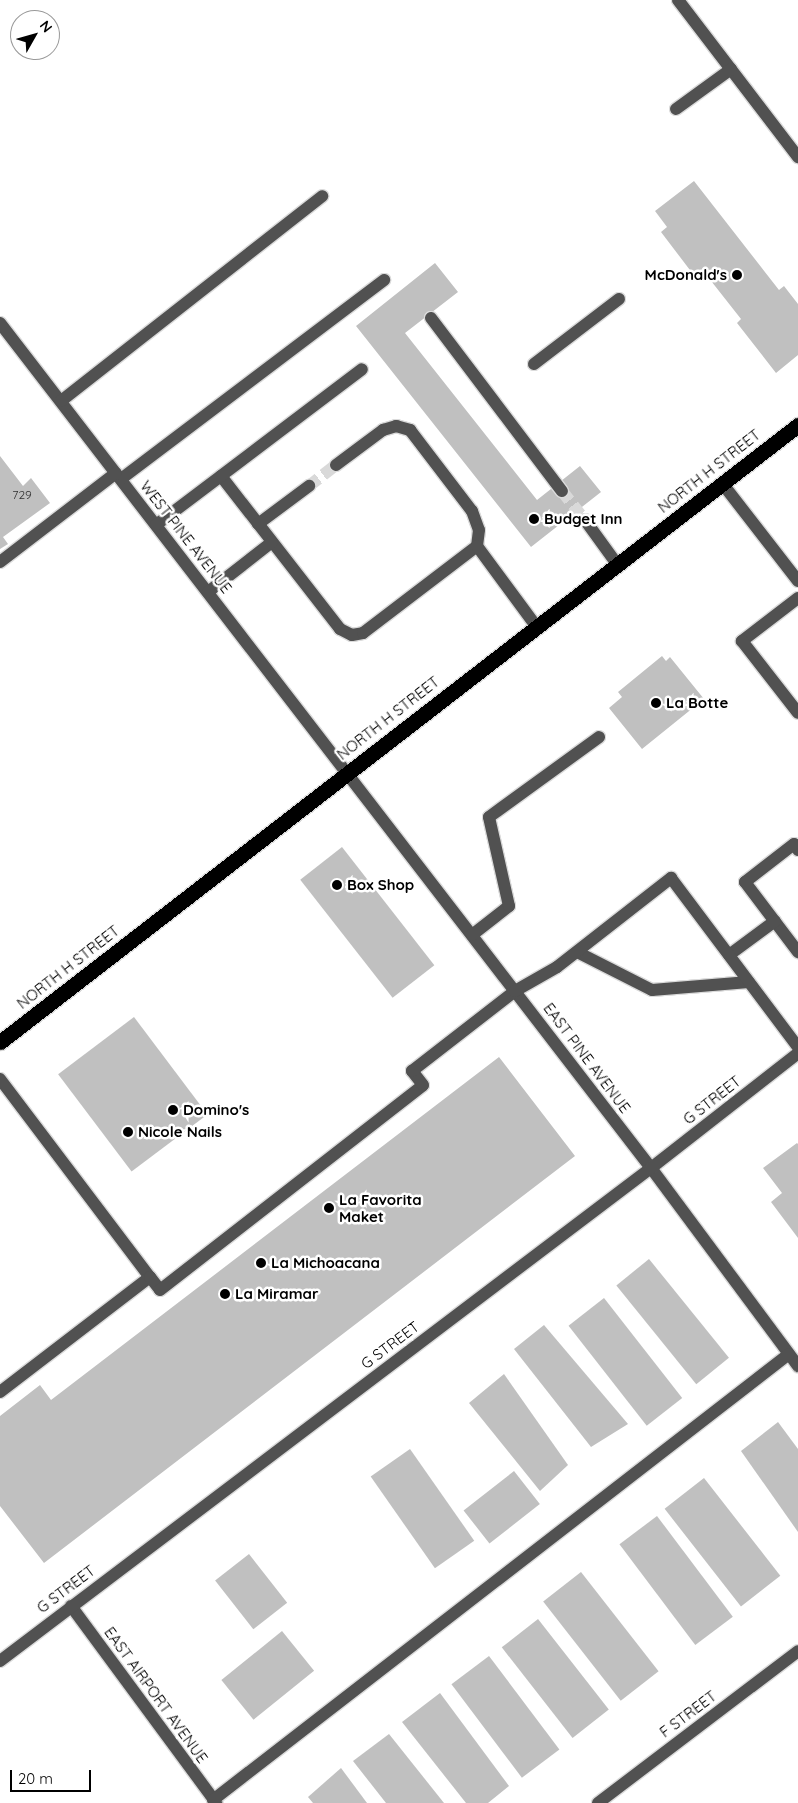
<!DOCTYPE html>
<style>
body{margin:0}
#map{position:relative;width:798px;height:1803px;overflow:hidden;background:#fff;font-family:Quicksand,sans-serif}
div>[style]{position:absolute}
[style*='--x']{left:calc(var(--x)*1px);top:calc(var(--y)*1px);width:calc(var(--w)*1px);rotate:calc(var(--a)*1deg)}
.building>*{inset:0;background:#c0c0c0;transform-origin:0 0}
.minor-tunnel>*{height:12px;margin-top:-6px;transform-origin:0;background:repeating-linear-gradient(90deg,#d9d9d9 0 12px,transparent 0 18px)}
.roads{filter:drop-shadow(1px 0 #dbdbdb) drop-shadow(-1px 0 #dbdbdb) drop-shadow(0 1px #dbdbdb) drop-shadow(0 -1px #dbdbdb)}
.minor>*{height:12px;margin:-6px;padding:0 6px;transform-origin:6px;border-radius:6px;background:#515151}
.highway>*{height:15px;margin:-7.5px;padding:0 7.5px;transform-origin:7.5px;border-radius:7.5px;background:#000}
.dots>*{width:14px;height:14px;translate:-50% -50%;box-sizing:border-box;border:2px solid #fff;border-radius:50%}
span{translate:-50% -50%;white-space:nowrap;text-align:center;line-height:1.15;-webkit-text-stroke:5px #fff;paint-order:stroke}
.number-label{font-size:12px;color:#303030}
.number-label span{-webkit-text-stroke-width:0}
.poi-label{font-size:15px;color:#000;font-weight:700}
.right{translate:-100% -50%;text-align:right}
.left{translate:0 -50%;text-align:left}
.street-label{font-size:15px;color:#000}
.north{position:absolute;left:10px;top:10px;width:50px;height:50px;box-sizing:border-box;background:#fff;border:1px solid #999;border-radius:50%;rotate:52deg;font-size:14px;font-weight:700;line-height:20px;text-align:center;color:#000}
.north::after{content:'';display:block;margin:auto;width:18px;height:22px;background:#000;clip-path:polygon(50% 0,100% 100%,50% 72%,0 100%)}
.scale{position:absolute;left:10px;top:1770px;width:81px;height:22px;box-sizing:border-box;border:2px solid #000;border-top:0;padding-left:6px;font-size:15px;line-height:18px;white-space:nowrap;color:#000;-webkit-text-stroke:4px #fff;paint-order:stroke}
</style>
<div id="map">
<div class="building">
<div style="clip-path:polygon(694px 181px,779px 290px,784px 286px,798px 304px,798px 355px,776px 373px,737px 323px,741px 319px,704px 272px,696px 278px,661px 232px,667px 227px,655px 211px)"></div>
<div style="clip-path:polygon(435px 263px,458px 292px,405px 333px,537px 500px,580px 466px,601px 492px,531px 547px,356px 326px)"></div>
<div style="clip-path:polygon(0 456px,23px 486px,31px 478px,50px 503px,3px 537px,8px 544px,0 549px)"></div>
<div style="clip-path:polygon(662px 656px,666px 661px,670px 657px,704px 699px,642px 749px,609px 708px,622px 697px,618px 692px)"></div>
<div style="left:342px;top:847px;width:150px;height:53px;rotate:52deg"></div>
<div style="left:134px;top:1017px;width:122px;height:95px;rotate:53deg"></div>
<div style="clip-path:polygon(499px 1057px,575px 1156px,44px 1563px,0 1506px,0 1416px,40px 1385px,51px 1400px)"></div>
<div style="clip-path:polygon(797px 1143px,798px 1144px,798px 1238px,771px 1202px,782px 1193px,763px 1168px)"></div>
<div style="left:649px;top:1259px;width:127px;height:42px;rotate:51deg"></div>
<div style="left:604px;top:1298px;width:127px;height:45px;rotate:52deg"></div>
<div style="clip-path:polygon(544px 1325px,628px 1424px,591px 1447px,514px 1349px)"></div>
<div style="clip-path:polygon(504px 1374px,568px 1465px,540px 1491px,469px 1403px)"></div>
<div style="clip-path:polygon(778px 1422px,798px 1449px,798px 1532px,741px 1451px)"></div>
<div style="left:410px;top:1449px;width:112px;height:48px;rotate:55deg"></div>
<div style="left:514px;top:1471px;width:42px;height:64px;rotate:52deg"></div>
<div style="left:704px;top:1478px;width:124px;height:50px;rotate:52deg"></div>
<div style="left:657px;top:1516px;width:126px;height:47px;rotate:53deg"></div>
<div style="left:249px;top:1554px;width:62px;height:43px;rotate:52deg"></div>
<div style="left:581px;top:1572px;width:126px;height:48px;rotate:52deg"></div>
<div style="left:538px;top:1619px;width:115px;height:46px;rotate:52deg"></div>
<div style="left:282px;top:1631px;width:51px;height:78px;rotate:51deg"></div>
<div style="left:489px;top:1656px;width:117px;height:47px;rotate:53deg"></div>
<div style="clip-path:polygon(440px 1693px,509px 1786px,488px 1803px,466px 1803px,402px 1722px)"></div>
<div style="clip-path:polygon(389px 1734px,444px 1803px,386px 1803px,353px 1761px)"></div>
<div style="clip-path:polygon(341px 1768px,367px 1803px,313px 1803px,308px 1797px)"></div>
</div>
<div class="minor-tunnel">
<div style="--x:309;--y:486;--w:34;--a:-38"></div>
<div style="--x:562;--y:491;--w:37;--a:52"></div>
</div>
<div class="roads">
<div class="minor">
<div style="--x:678;--y:0;--w:198;--a:52.6"></div>
<div style="--x:676;--y:109;--w:68;--a:-36"></div>
<div style="--x:431;--y:318;--w:217;--a:52.9"></div>
<div style="--x:0;--y:323;--w:1067;--a:52.39"></div>
<div style="--x:651;--y:1168;--w:247;--a:53.4"></div>
<div style="--x:534;--y:364;--w:107;--a:-37.4"></div>
<div style="--x:61;--y:401;--w:332;--a:-38.1"></div>
<div style="--x:336;--y:465;--w:59;--a:-36.7"></div>
<div style="--x:383;--y:430;--w:14;--a:-17"></div>
<div style="--x:396;--y:426;--w:15;--a:16"></div>
<div style="--x:410;--y:430;--w:102;--a:52.6"></div>
<div style="--x:472;--y:511;--w:20;--a:70"></div>
<div style="--x:479;--y:530;--w:16;--a:97"></div>
<div style="--x:221;--y:476;--w:194;--a:52.1"></div>
<div style="--x:340;--y:629;--w:13;--a:27"></div>
<div style="--x:352;--y:635;--w:11;--a:-10"></div>
<div style="--x:363;--y:633;--w:143;--a:-37.3"></div>
<div style="--x:477;--y:546;--w:99;--a:53.6"></div>
<div style="--x:121;--y:479;--w:330;--a:-37.1"></div>
<div style="--x:722;--y:483;--w:124;--a:52.2"></div>
<div style="--x:585;--y:520;--w:54;--a:54"></div>
<div style="--x:258;--y:524;--w:64;--a:-36.7"></div>
<div style="--x:156;--y:525;--w:258;--a:-37.1"></div>
<div style="--x:0;--y:562;--w:146;--a:-37.5"></div>
<div style="--x:208;--y:592;--w:81;--a:-38"></div>
<div style="--x:798;--y:598;--w:71;--a:142.5"></div>
<div style="--x:742;--y:641;--w:91;--a:52.1"></div>
<div style="--x:798;--y:850;--w:7;--a:-124"></div>
<div style="--x:794;--y:844;--w:62;--a:142.2"></div>
<div style="--x:745;--y:882;--w:88;--a:52.9"></div>
<div style="--x:472;--y:935;--w:47;--a:-38.1"></div>
<div style="--x:509;--y:906;--w:91;--a:-102.7"></div>
<div style="--x:489;--y:817;--w:136;--a:-36"></div>
<div style="--x:577;--y:952;--w:84;--a:26.9"></div>
<div style="--x:652;--y:990;--w:97;--a:-4.7"></div>
<div style="--x:729;--y:955;--w:57;--a:-36.5"></div>
<div style="--x:0;--y:1079;--w:248;--a:52.9"></div>
<div style="--x:0;--y:1392;--w:189;--a:-37.5"></div>
<div style="--x:150;--y:1277;--w:16;--a:52"></div>
<div style="--x:160;--y:1290;--w:333;--a:-37.9"></div>
<div style="--x:423;--y:1085;--w:18;--a:-128"></div>
<div style="--x:412;--y:1071;--w:130;--a:-37.8"></div>
<div style="--x:515;--y:991;--w:48;--a:-29.7"></div>
<div style="--x:557;--y:967;--w:145;--a:-38"></div>
<div style="--x:671;--y:878;--w:211;--a:53.1"></div>
<div style="--x:71;--y:1606;--w:245;--a:53.6"></div>
<div style="--x:0;--y:1661;--w:817;--a:-37.14"></div>
<div style="--x:651;--y:1168;--w:187;--a:-38"></div>
<div style="--x:213;--y:1800;--w:728;--a:-37.75"></div>
<div style="--x:598;--y:1803;--w:251;--a:-37.2"></div>
</div>
<div class="highway">
<div style="--x:0;--y:1042;--w:1009;--a:-37.71"></div>
</div>
</div>
<div class="dots">
<div style="left:737px;top:275px;background:#000"></div>
<div style="left:534px;top:519px;background:#000"></div>
<div style="left:656px;top:703px;background:#000"></div>
<div style="left:337px;top:885px;background:#000"></div>
<div style="left:173px;top:1110px;background:#000"></div>
<div style="left:128px;top:1132px;background:#000"></div>
<div style="left:329px;top:1208px;background:#000"></div>
<div style="left:261px;top:1263px;background:#000"></div>
<div style="left:225px;top:1294px;background:#000"></div>
</div>
<div class="number-label">
<span style="left:22px;top:495px">729</span>
</div>
<div class="poi-label">
<span class="right" style="left:727px;top:275px">McDonald's</span>
<span class="left" style="left:544px;top:519px">Budget Inn</span>
<span class="left" style="left:666px;top:703px">La Botte</span>
<span class="left" style="left:347px;top:885px">Box Shop</span>
<span class="left" style="left:183px;top:1110px">Domino's</span>
<span class="left" style="left:138px;top:1132px">Nicole Nails</span>
<span class="left" style="left:339px;top:1208px">La Favorita<br>Maket</span>
<span class="left" style="left:271px;top:1263px">La Michoacana</span>
<span class="left" style="left:235px;top:1294px">La Miramar</span>
</div>
<div class="street-label">
<span style="left:709px;top:471px;rotate:-38deg">NORTH H STREET</span>
<span style="left:186px;top:537px;rotate:52deg">WEST PINE AVENUE</span>
<span style="left:388px;top:718px;rotate:-38deg">NORTH H STREET</span>
<span style="left:68px;top:967px;rotate:-38deg">NORTH H STREET</span>
<span style="left:587px;top:1058px;rotate:53deg">EAST PINE AVENUE</span>
<span style="left:712px;top:1100px;rotate:-38deg">G STREET</span>
<span style="left:390px;top:1345px;rotate:-37deg">G STREET</span>
<span style="left:66px;top:1589px;rotate:-37deg">G STREET</span>
<span style="left:156px;top:1695px;rotate:54deg">EAST AIRPORT AVENUE</span>
<span style="left:688px;top:1714px;rotate:-37deg">F STREET</span>
</div>
<div class="north">N</div>
<div class="scale">20 m</div>
</div>
